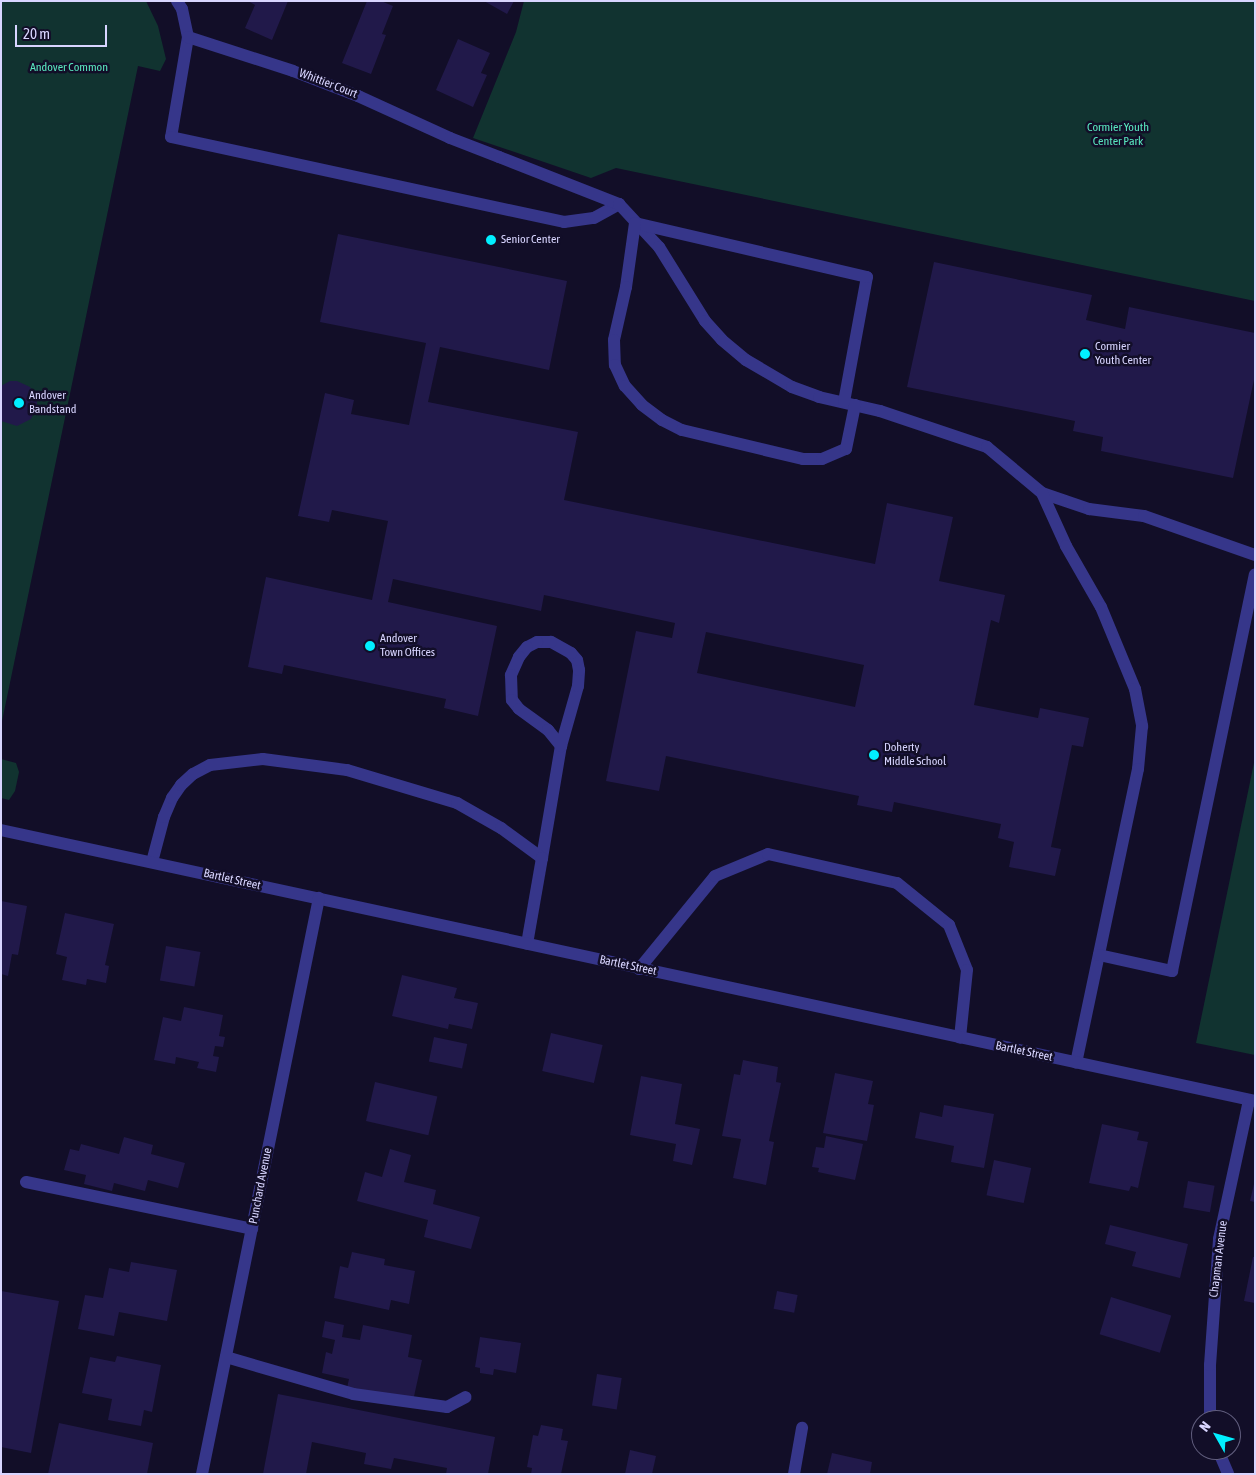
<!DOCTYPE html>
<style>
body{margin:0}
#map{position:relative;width:1256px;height:1475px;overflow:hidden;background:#120e28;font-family:"Asap Condensed",sans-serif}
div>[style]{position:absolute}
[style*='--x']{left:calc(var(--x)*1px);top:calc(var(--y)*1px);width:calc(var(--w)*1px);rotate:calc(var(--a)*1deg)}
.green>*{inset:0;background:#113330}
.building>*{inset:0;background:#21194a;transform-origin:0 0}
.lane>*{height:12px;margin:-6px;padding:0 6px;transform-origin:6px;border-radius:6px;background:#36368a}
.street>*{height:12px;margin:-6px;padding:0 6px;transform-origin:6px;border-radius:6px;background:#36368a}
.dots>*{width:14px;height:14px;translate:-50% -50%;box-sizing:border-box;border:2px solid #120e28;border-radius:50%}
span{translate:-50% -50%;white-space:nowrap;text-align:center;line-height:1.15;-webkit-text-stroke:5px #120e28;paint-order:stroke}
.park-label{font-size:12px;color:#59e7bf}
.street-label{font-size:12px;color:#d8d5ff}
.poi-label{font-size:12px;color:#d8d5ff}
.left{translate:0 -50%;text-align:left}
.frame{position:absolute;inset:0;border:2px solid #d8d5ff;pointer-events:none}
.north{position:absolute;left:1191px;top:1410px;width:50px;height:50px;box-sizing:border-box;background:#120e28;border:1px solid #615e7e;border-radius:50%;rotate:308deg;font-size:14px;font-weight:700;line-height:20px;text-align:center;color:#d8d5ff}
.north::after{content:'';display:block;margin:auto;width:18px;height:22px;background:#01efff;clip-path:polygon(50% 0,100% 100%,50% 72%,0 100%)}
.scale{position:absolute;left:15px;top:25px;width:92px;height:22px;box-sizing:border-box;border:2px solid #d8d5ff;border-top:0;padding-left:6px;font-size:15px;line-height:18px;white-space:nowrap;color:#d8d5ff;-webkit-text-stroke:4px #120e28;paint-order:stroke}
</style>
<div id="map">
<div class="green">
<div style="clip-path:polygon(1px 1px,146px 1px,158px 26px,166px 59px,160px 71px,138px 66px,1px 726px)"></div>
<div style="clip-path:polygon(524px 1px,1255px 1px,1255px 301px,616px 168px,591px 178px,473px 138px,516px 32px)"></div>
<div style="clip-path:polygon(1255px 758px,1255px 1055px,1196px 1043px)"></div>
<div style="clip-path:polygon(1px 759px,16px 763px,19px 772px,15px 791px,9px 800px,1px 798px)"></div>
</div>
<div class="building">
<div style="clip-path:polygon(248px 1px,288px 1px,272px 40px,245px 28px,255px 5px)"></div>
<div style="clip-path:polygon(367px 1px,381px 1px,393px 6px,382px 34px,386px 35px,371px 74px,342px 63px)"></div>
<div style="clip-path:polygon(484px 1px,514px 1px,507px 14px)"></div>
<div style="clip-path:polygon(458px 39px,490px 53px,481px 73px,487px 75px,473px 107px,436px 90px)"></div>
<div style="clip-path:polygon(evenodd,338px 234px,567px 281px,549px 370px,440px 347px,428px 402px,578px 432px,564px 500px,875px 564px,887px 503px,953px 517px,939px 581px,1005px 595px,999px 623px,991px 620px,974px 705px,1038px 718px,1040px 708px,1089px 718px,1083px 747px,1072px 745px,1051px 847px,1061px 849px,1055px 876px,1009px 867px,1014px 842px,998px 838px,1001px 824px,894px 802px,892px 812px,857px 805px,859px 796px,666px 756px,659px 791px,606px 781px,636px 631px,672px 638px,675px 623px,544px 595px,541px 611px,393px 579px,388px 602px,497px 626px,478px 716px,444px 708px,446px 699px,284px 665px,282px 674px,248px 667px,266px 577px,372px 600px,388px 521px,332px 510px,329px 522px,298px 516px,325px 393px,354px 400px,351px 414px,409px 425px,426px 343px,320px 322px,338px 234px,706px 632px,864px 665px,855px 707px,697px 673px,706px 632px)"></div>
<div style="clip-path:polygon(934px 262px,1092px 295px,1086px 320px,1125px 329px,1129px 307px,1255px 333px,1255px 375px,1233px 478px,1101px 451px,1103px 437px,1073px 431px,1075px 421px,907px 387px)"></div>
<div style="clip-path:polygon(10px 381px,17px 381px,30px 387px,37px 399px,37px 406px,31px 419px,17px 426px,1px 421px,1px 386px)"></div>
<div style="clip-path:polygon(1px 901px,27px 906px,18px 955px,12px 954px,8px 976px,1px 974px)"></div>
<div style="clip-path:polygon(65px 913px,114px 924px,105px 965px,109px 966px,106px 983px,87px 979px,86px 985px,62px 980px,67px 957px,56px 954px)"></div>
<div style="left:166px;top:946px;width:35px;height:35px;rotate:10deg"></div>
<div style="clip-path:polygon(402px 975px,457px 988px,454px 998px,478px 1003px,472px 1029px,449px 1024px,448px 1029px,392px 1016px)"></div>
<div style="clip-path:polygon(184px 1007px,223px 1015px,219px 1036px,225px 1037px,223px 1047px,215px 1046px,213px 1056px,219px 1057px,216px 1072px,197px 1068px,199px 1062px,176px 1057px,175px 1064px,154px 1060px,163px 1017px,181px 1021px)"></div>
<div style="left:551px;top:1033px;width:53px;height:39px;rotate:13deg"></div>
<div style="left:434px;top:1037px;width:34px;height:25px;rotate:12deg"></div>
<div style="clip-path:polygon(743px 1060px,778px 1067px,776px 1082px,781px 1083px,769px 1141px,774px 1142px,766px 1185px,733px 1178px,741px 1139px,722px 1136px,734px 1074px,740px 1075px)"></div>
<div style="clip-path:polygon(835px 1073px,873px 1081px,868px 1104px,874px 1105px,867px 1141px,823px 1133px)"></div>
<div style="clip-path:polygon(641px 1076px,682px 1084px,675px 1124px,700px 1129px,692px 1165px,673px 1161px,676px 1144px,630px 1135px)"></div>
<div style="left:375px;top:1082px;width:64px;height:40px;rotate:13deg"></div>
<div style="clip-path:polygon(944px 1105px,994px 1114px,984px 1168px,951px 1162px,954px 1146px,915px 1138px,920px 1112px,942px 1117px)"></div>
<div style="clip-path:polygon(1102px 1124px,1139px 1132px,1137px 1140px,1148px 1142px,1138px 1188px,1131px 1186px,1129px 1191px,1089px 1183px)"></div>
<div style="clip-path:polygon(826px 1136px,863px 1144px,855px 1180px,818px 1172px,819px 1168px,812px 1167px,816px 1147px,824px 1148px)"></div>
<div style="clip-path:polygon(124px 1137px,153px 1145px,151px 1154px,185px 1163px,178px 1188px,148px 1180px,145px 1191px,114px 1183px,112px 1191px,84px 1184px,86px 1175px,64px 1170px,70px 1149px,79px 1151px,81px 1144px,119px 1154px)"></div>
<div style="clip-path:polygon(390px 1149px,411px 1155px,404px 1182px,436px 1190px,433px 1204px,480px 1217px,471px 1249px,424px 1237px,428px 1220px,357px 1201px,365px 1172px,382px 1177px)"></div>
<div style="left:994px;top:1160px;width:38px;height:36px;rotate:12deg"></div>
<div style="left:1188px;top:1181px;width:27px;height:27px;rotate:10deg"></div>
<div style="clip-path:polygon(1254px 1184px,1255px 1184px,1255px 1202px,1250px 1201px)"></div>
<div style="clip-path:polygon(1110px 1225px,1188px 1244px,1180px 1278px,1132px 1266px,1136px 1252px,1105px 1244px)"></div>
<div style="clip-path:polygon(352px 1252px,385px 1259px,384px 1265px,415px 1271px,409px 1304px,391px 1300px,389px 1310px,334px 1298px,340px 1266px,348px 1268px)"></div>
<div style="clip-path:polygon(1253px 1257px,1255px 1257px,1255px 1303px,1244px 1301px)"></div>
<div style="clip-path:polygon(131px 1262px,177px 1270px,167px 1321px,119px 1312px,114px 1336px,78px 1329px,85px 1295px,103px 1298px,109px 1268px,129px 1272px)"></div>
<div style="clip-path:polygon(1px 1291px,59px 1301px,31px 1453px,1px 1447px)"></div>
<div style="left:777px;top:1291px;width:21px;height:18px;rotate:11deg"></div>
<div style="left:1111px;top:1297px;width:63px;height:39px;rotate:17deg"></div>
<div style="clip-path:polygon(325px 1321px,344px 1325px,342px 1337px,360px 1340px,363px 1325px,412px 1335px,408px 1357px,422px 1360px,413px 1401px,347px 1388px,349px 1379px,322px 1373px,326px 1352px,332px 1354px,335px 1340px,322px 1337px)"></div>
<div style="clip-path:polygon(480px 1337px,521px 1343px,516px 1373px,494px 1369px,493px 1375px,480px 1373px,480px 1368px,475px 1367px)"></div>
<div style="clip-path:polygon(117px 1356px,161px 1365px,152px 1412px,144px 1410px,141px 1426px,108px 1420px,112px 1399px,82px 1393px,90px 1357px,115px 1362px)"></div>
<div style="left:597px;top:1374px;width:25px;height:32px;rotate:9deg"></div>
<div style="clip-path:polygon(278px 1394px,495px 1437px,488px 1474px,446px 1474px,447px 1468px,394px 1458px,391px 1469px,364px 1464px,366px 1453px,312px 1442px,306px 1474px,263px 1474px)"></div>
<div style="clip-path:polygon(59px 1423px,153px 1443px,147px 1474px,48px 1474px)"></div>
<div style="clip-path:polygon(541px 1425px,563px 1429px,561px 1440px,568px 1441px,561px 1474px,531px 1474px,532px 1468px,527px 1467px,533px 1435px,538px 1436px)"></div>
<div style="clip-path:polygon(630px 1450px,656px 1456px,652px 1474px,625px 1474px)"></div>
<div style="clip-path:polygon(832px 1453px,872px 1462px,870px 1474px,827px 1474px)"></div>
</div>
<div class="lane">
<div style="--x:188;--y:37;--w:101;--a:99.6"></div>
<div style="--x:171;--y:137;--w:402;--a:12.2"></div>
<div style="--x:564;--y:222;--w:30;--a:-8"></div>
<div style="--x:594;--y:218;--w:29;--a:-29"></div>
<div style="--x:499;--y:157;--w:129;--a:21.4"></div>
<div style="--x:619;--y:204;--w:59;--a:47.1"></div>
<div style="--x:659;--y:247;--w:87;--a:58.1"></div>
<div style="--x:705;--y:321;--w:25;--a:48"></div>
<div style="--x:722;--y:340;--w:31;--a:40"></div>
<div style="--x:746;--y:360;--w:53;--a:30.4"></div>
<div style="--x:792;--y:387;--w:29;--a:20"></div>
<div style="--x:819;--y:397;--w:63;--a:12.9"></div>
<div style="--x:880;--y:411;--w:113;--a:18.6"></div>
<div style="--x:987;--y:447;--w:72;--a:39.9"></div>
<div style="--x:1042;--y:493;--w:50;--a:18.8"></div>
<div style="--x:1089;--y:509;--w:55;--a:7.3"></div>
<div style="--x:1144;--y:516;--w:118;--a:19.4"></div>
<div style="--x:844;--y:402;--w:127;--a:-79.6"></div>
<div style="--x:867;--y:277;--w:238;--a:-166.9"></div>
<div style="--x:635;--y:223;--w:65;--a:98"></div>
<div style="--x:626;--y:287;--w:54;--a:102.8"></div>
<div style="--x:614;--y:340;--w:25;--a:88"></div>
<div style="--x:615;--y:365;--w:23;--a:65"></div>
<div style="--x:625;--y:386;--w:25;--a:48"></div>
<div style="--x:642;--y:405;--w:25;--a:37"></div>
<div style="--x:662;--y:420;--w:22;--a:27"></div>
<div style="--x:682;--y:430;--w:124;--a:13.5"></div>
<div style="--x:803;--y:459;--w:19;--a:0"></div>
<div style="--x:822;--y:459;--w:26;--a:-23"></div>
<div style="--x:846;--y:449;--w:45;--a:-78.4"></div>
<div style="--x:1042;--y:493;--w:58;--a:65.6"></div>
<div style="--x:1066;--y:546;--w:70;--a:60.2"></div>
<div style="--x:1101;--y:607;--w:89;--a:67.5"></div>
<div style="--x:1135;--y:689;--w:38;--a:79"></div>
<div style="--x:1142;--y:726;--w:43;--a:95.3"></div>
<div style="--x:1138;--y:769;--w:300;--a:101.9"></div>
<div style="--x:542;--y:858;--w:114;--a:-80.4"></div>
<div style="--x:561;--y:746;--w:62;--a:-74.2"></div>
<div style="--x:578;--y:686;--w:16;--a:-86"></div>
<div style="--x:579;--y:670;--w:10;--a:-101"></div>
<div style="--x:577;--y:660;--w:9;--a:-131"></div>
<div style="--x:571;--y:653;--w:23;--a:-151"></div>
<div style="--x:551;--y:642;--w:14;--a:180"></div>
<div style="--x:537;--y:642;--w:11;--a:153"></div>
<div style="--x:527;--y:647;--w:13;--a:129"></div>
<div style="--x:519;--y:657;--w:20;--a:114"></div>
<div style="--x:511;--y:675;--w:25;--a:88"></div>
<div style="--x:512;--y:700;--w:11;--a:52"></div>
<div style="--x:519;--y:709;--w:36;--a:36"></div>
<div style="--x:548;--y:730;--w:21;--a:51"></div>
<div style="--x:152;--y:862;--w:47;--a:-75.1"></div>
<div style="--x:164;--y:817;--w:21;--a:-67"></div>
<div style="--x:172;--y:798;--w:16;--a:-55"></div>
<div style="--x:181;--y:785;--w:16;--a:-43"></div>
<div style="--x:193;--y:774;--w:19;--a:-28"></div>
<div style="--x:210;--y:765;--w:53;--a:-6.5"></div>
<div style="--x:263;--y:759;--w:85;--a:7.5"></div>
<div style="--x:347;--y:770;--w:115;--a:16.7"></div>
<div style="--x:457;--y:803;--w:51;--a:29.6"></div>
<div style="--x:501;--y:828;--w:51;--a:36.2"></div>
<div style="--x:542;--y:858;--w:87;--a:99.9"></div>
<div style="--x:1099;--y:955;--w:75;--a:12.4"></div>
<div style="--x:1172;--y:971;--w:405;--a:-78.2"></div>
<div style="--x:639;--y:969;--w:120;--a:-50.7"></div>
<div style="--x:715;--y:876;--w:57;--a:-22.5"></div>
<div style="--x:768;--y:854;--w:132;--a:12.7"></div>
<div style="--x:897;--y:883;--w:67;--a:38.9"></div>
<div style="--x:949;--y:925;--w:48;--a:68.2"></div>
<div style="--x:967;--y:970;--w:68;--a:95.9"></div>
<div style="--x:26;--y:1182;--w:231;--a:11.7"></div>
<div style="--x:226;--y:1357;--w:132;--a:16.2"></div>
<div style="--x:353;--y:1394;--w:95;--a:7.9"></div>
<div style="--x:447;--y:1407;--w:21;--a:-28"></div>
<div style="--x:794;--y:1474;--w:47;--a:-80.1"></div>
</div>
<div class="street">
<div style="--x:177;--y:1;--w:9;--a:58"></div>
<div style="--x:182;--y:9;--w:29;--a:78"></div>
<div style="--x:188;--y:37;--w:110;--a:17.9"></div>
<div style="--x:293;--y:71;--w:70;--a:21"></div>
<div style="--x:358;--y:96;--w:101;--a:24.5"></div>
<div style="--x:450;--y:138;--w:53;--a:21.2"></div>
<div style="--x:1;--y:830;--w:1283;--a:12.19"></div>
<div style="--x:1210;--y:1420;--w:55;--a:-90"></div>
<div style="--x:1210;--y:1365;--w:126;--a:-85.9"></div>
<div style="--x:1219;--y:1239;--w:142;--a:-77.8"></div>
<div style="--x:1218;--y:1450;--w:26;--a:67"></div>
<div style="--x:202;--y:1474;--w:588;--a:-78.52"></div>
</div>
<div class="dots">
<div style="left:491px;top:240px;background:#01efff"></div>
<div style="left:1085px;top:354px;background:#01efff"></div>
<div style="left:19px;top:403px;background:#01efff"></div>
<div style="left:370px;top:646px;background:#01efff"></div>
<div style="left:874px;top:755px;background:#01efff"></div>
</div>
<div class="park-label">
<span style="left:69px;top:68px">Andover Common</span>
<span style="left:1118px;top:135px">Cormier Youth<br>Center Park</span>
</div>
<div class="street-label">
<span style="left:328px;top:84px;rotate:21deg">Whittier Court</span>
<span style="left:232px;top:880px;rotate:13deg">Bartlet Street</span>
<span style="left:628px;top:966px;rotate:12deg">Bartlet Street</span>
<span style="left:1024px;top:1052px;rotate:12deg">Bartlet Street</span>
<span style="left:261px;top:1186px;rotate:-79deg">Punchard Avenue</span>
<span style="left:1219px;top:1259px;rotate:-83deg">Chapman Avenue</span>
</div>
<div class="poi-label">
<span class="left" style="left:501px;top:240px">Senior Center</span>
<span class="left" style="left:1095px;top:354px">Cormier<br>Youth Center</span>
<span class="left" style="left:29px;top:403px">Andover<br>Bandstand</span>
<span class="left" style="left:380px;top:646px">Andover<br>Town Offices</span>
<span class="left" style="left:884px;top:755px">Doherty<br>Middle School</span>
</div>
<div class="frame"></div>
<div class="north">N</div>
<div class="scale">20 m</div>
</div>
